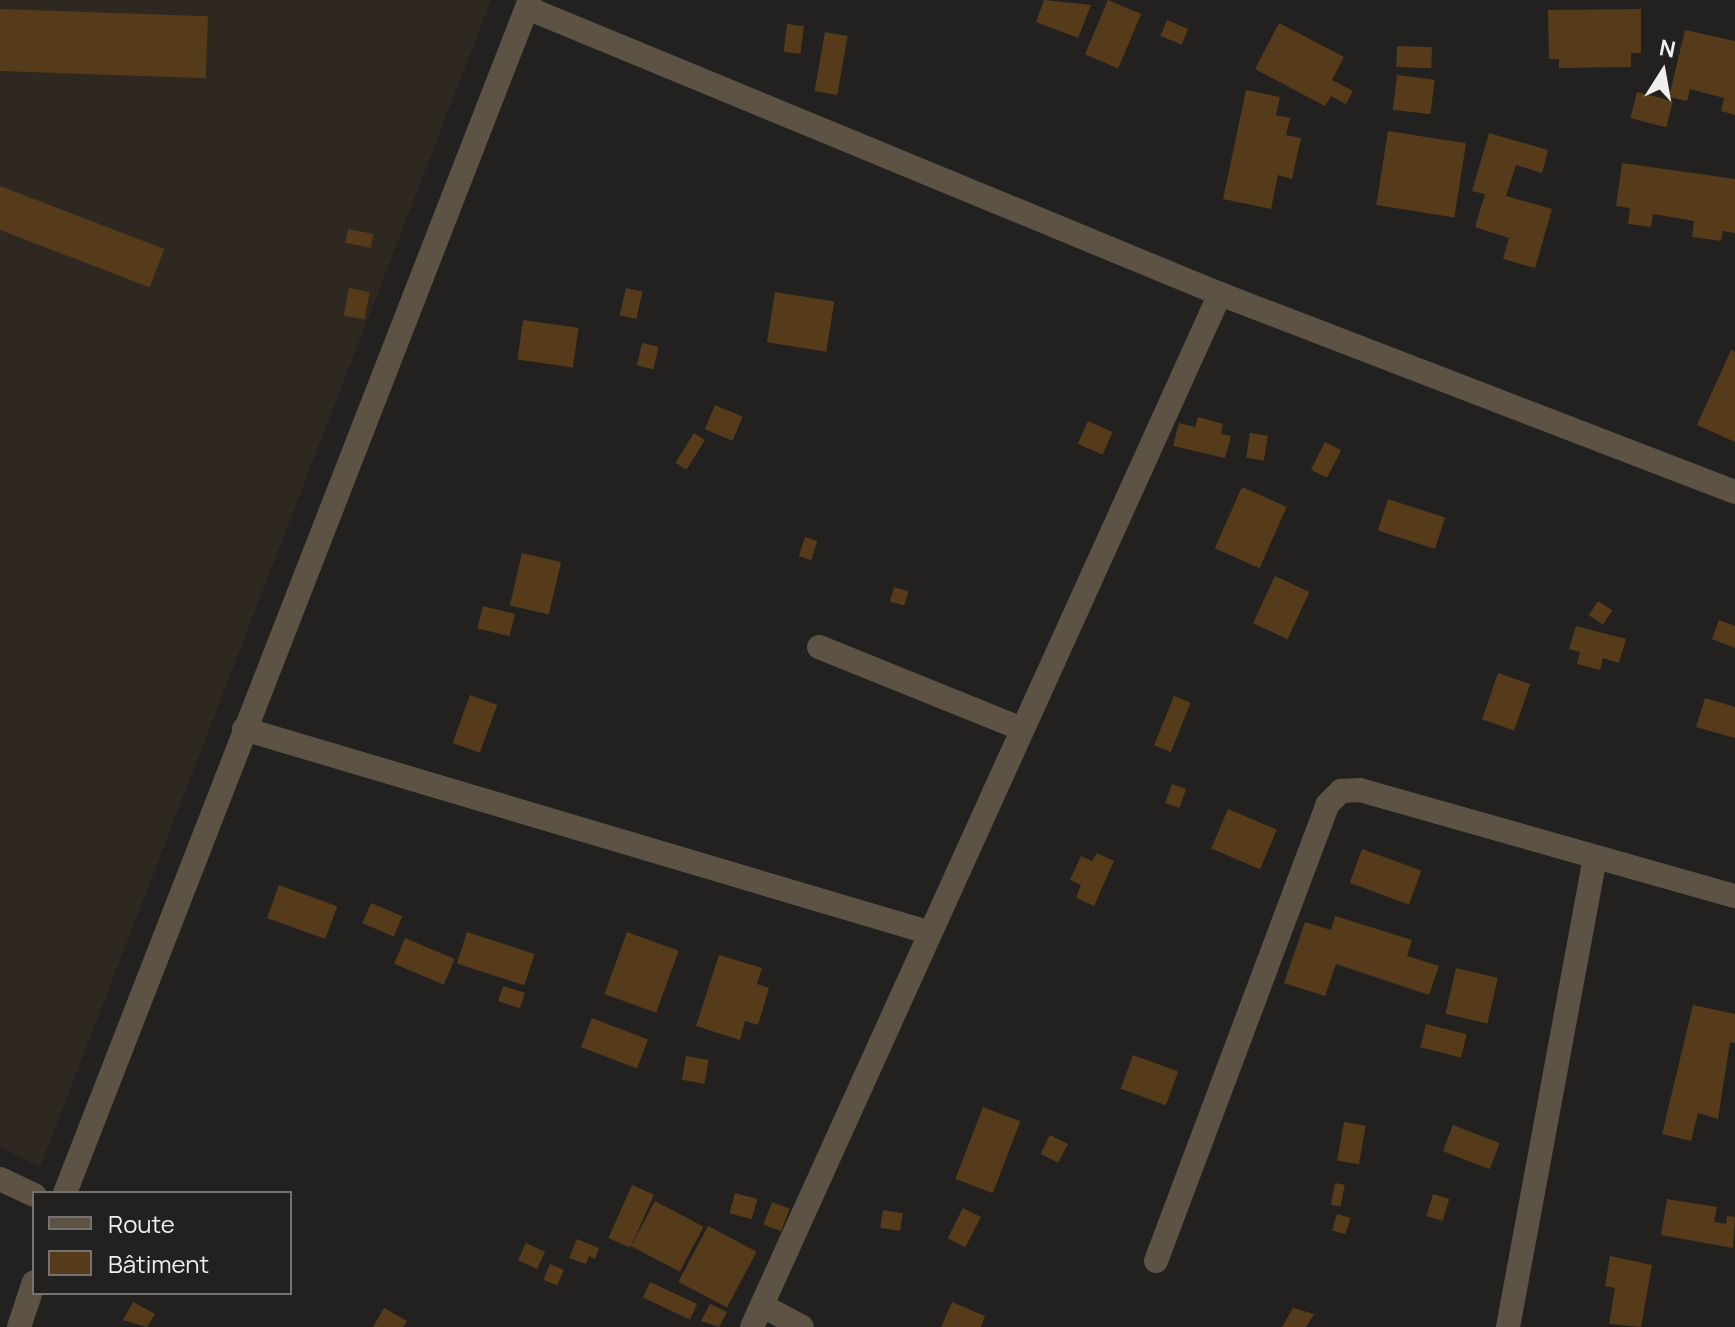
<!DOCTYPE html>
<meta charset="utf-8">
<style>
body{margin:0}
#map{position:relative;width:1735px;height:1327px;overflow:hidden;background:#23211f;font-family:Manrope,sans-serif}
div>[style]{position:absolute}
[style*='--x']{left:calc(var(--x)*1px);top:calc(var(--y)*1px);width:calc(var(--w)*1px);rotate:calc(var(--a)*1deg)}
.built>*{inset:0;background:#2e2821}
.building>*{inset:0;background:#553b1a;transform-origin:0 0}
.minor>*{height:24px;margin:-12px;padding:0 12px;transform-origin:12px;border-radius:12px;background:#5d5344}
span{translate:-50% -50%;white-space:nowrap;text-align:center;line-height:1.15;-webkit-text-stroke:6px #23211f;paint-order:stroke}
.legend{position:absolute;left:32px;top:1191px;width:260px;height:104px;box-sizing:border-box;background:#23211f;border:2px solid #757371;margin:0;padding:10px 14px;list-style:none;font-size:24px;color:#f0efed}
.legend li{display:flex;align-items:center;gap:16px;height:40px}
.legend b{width:40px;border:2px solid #757371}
.north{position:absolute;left:1623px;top:32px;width:80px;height:80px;-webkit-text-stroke:6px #23211f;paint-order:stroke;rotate:11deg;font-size:22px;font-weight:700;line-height:32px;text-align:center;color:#f0efed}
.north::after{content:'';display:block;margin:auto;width:28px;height:36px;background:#f0efed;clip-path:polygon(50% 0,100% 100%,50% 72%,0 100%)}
</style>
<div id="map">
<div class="built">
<div style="clip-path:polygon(0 0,491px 0,40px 1167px,0 1147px)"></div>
</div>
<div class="building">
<div style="clip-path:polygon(1044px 0,1091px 5px,1078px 38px,1036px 22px)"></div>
<div style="left:1108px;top:0;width:36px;height:59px;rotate:23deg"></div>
<div style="left:0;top:9px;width:208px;height:62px;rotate:2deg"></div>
<div style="clip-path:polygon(1641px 9px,1641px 53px,1631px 53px,1631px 67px,1559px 68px,1559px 59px,1549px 59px,1548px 10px)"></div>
<div style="left:1167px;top:20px;width:23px;height:17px;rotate:23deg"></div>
<div style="clip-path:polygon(1279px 23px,1344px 57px,1332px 80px,1353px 91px,1346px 104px,1331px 96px,1325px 106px,1255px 69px)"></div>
<div style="left:787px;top:24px;width:17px;height:28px;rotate:7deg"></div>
<div style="clip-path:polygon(1685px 30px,1735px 41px,1735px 115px,1721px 111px,1724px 98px,1690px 89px,1687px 101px,1669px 97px)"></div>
<div style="left:825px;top:32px;width:23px;height:60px;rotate:10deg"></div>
<div style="left:1397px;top:46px;width:35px;height:21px;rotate:2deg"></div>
<div style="left:1397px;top:75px;width:38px;height:35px;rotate:7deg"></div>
<div style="clip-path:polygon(1246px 90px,1280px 97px,1276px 115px,1290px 118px,1286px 135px,1301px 138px,1292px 179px,1278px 175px,1271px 209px,1223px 199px)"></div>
<div style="left:1637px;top:92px;width:37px;height:27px;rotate:14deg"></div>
<div style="left:1388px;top:131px;width:79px;height:75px;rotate:9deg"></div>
<div style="clip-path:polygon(1489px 133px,1548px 150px,1542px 173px,1516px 165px,1506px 196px,1552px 209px,1535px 268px,1503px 259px,1509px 238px,1475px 227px,1485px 194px,1472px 191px)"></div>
<div style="clip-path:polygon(1622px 163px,1735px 179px,1735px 233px,1723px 231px,1721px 241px,1692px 237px,1694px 221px,1653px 214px,1651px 227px,1628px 224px,1630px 208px,1616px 206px)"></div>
<div style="left:0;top:186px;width:176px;height:41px;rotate:21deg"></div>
<div style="left:348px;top:229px;width:26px;height:14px;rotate:11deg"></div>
<div style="left:349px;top:288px;width:21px;height:28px;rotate:11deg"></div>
<div style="left:626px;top:288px;width:17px;height:28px;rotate:13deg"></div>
<div style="left:775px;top:292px;width:60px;height:51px;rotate:9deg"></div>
<div style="left:523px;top:320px;width:56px;height:40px;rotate:8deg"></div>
<div style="left:642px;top:343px;width:17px;height:23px;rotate:13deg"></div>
<div style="clip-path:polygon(1731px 350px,1735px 352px,1735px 442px,1697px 425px)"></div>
<div style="left:715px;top:405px;width:30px;height:26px;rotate:23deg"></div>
<div style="clip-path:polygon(1198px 417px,1223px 424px,1221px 434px,1231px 436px,1225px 458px,1173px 446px,1179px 423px,1195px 427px)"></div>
<div style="left:1088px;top:421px;width:27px;height:25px;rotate:24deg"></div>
<div style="left:694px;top:433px;width:13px;height:35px;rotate:32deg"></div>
<div style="left:1250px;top:433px;width:18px;height:25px;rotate:9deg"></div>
<div style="left:1325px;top:442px;width:18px;height:31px;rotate:27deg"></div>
<div style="left:1242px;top:487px;width:49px;height:67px;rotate:24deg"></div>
<div style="left:1388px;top:499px;width:60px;height:33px;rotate:18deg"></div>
<div style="left:805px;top:537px;width:13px;height:20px;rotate:18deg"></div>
<div style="left:522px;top:553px;width:40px;height:54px;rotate:13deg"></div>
<div style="left:1275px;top:576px;width:38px;height:52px;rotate:25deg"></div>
<div style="left:894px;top:587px;width:15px;height:15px;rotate:16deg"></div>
<div style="left:1598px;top:601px;width:17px;height:17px;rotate:33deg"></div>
<div style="left:483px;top:606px;width:33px;height:23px;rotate:14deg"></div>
<div style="clip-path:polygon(1719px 620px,1735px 626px,1735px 648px,1712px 639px)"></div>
<div style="clip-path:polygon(1576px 626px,1626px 639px,1619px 663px,1603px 658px,1600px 670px,1577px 664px,1580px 652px,1569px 649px)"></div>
<div style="left:1498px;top:673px;width:34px;height:49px;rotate:19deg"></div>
<div style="left:470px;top:695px;width:29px;height:51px;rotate:20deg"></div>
<div style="left:1174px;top:696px;width:18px;height:53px;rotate:22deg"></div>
<div style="clip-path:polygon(1705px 698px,1735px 707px,1735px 738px,1696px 727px)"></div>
<div style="left:1172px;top:784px;width:15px;height:20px;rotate:20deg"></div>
<div style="left:1228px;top:809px;width:53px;height:43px;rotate:23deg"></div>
<div style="left:1362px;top:849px;width:63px;height:36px;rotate:20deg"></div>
<div style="clip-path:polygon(1097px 853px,1114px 861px,1094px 906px,1076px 898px,1081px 885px,1070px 880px,1081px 856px,1092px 861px)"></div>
<div style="left:279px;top:885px;width:62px;height:35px;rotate:20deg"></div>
<div style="left:371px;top:903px;width:34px;height:22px;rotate:23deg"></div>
<div style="clip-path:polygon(1335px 916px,1412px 940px,1407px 956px,1439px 966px,1429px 995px,1336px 964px,1325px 996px,1284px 983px,1305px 922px,1331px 930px)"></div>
<div style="left:467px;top:932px;width:71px;height:33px;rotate:18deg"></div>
<div style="left:627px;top:932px;width:55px;height:66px;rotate:20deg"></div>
<div style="left:405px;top:938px;width:54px;height:28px;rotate:23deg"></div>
<div style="clip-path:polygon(719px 955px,762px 968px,757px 984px,769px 988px,758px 1025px,745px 1021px,740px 1040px,696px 1026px)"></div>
<div style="left:1456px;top:968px;width:43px;height:47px;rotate:13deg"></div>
<div style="left:503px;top:986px;width:23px;height:16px;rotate:18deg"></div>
<div style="clip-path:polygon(1693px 1005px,1735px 1014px,1735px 1043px,1730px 1042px,1718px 1119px,1698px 1113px,1691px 1141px,1662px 1134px)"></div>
<div style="left:592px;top:1018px;width:60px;height:31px;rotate:21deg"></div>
<div style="left:1426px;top:1024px;width:42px;height:24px;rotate:14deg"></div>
<div style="left:1133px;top:1055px;width:48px;height:36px;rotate:20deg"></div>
<div style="left:686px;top:1056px;width:23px;height:24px;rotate:10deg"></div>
<div style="left:983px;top:1107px;width:40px;height:77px;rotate:21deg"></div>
<div style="left:1344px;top:1122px;width:22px;height:39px;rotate:10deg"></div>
<div style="left:1453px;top:1125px;width:50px;height:28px;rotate:21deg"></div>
<div style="left:1050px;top:1135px;width:20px;height:21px;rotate:27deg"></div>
<div style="left:1335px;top:1183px;width:10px;height:22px;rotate:11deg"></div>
<div style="left:632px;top:1185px;width:24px;height:58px;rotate:24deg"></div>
<div style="left:735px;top:1193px;width:23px;height:21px;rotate:15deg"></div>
<div style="left:1433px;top:1194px;width:17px;height:23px;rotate:17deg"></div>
<div style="clip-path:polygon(1667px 1199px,1717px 1207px,1714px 1222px,1726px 1224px,1727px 1216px,1735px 1217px,1733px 1248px,1661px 1235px)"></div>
<div style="left:655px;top:1201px;width:55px;height:51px;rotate:28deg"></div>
<div style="left:772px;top:1202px;width:19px;height:24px;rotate:21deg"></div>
<div style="left:963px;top:1208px;width:20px;height:34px;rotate:27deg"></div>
<div style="left:883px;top:1210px;width:20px;height:18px;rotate:9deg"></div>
<div style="left:1337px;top:1214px;width:14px;height:17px;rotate:17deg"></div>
<div style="left:708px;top:1226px;width:55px;height:63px;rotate:28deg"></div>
<div style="clip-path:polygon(577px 1239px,599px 1248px,595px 1259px,589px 1256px,586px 1264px,569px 1258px)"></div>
<div style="left:526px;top:1243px;width:21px;height:19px;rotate:25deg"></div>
<div style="clip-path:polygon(1610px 1256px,1652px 1265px,1641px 1327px,1609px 1324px,1615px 1288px,1605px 1286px)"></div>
<div style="left:550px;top:1264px;width:15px;height:17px;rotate:23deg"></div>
<div style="left:650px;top:1282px;width:52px;height:17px;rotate:25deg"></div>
<div style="clip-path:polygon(133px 1302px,155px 1314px,147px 1327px,123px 1320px)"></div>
<div style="clip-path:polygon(952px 1302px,985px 1316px,981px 1327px,941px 1327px)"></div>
<div style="clip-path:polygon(710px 1304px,727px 1312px,719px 1327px,701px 1321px)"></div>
<div style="clip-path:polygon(384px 1308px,407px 1321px,403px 1327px,373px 1327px)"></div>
<div style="clip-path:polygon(1293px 1308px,1314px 1314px,1306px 1327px,1282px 1327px)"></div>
</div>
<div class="minor">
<div style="--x:527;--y:8;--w:750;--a:22.43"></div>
<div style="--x:819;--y:647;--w:216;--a:22"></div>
<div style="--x:244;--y:729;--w:713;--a:16.55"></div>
<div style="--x:0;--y:1179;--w:38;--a:25"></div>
<div style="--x:65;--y:1193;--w:1280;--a:-68.71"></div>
<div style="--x:1156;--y:1261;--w:487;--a:-69.4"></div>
<div style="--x:1327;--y:805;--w:20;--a:-45"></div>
<div style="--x:1341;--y:791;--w:19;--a:-3"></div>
<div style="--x:1360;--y:790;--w:390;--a:15.8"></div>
<div style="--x:763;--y:1306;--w:44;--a:28.3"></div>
<div style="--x:19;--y:1327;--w:47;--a:-71.6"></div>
<div style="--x:752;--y:1327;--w:1134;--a:-65.63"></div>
<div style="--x:1220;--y:294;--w:552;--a:21.03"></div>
<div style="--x:1508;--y:1327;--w:478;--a:-79.5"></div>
</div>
<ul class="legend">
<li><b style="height:10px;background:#5d5344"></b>Route</li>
<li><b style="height:22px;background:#553b1a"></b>Bâtiment</li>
</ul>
<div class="north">N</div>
</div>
